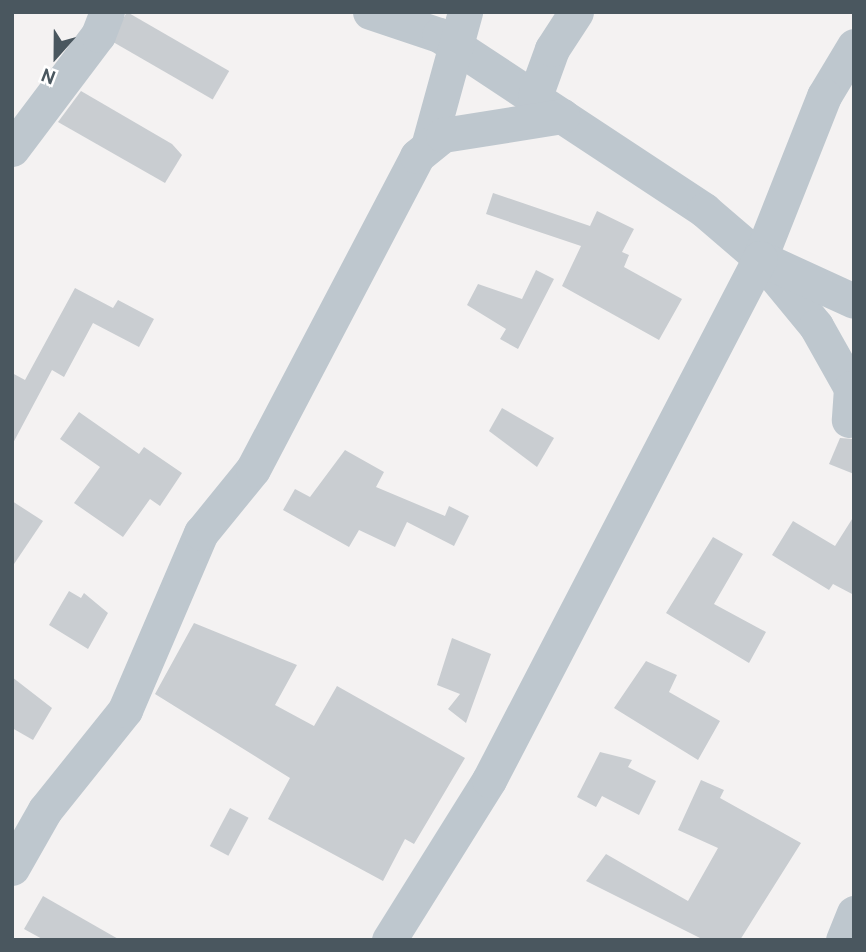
<!DOCTYPE html>
<style>
body{margin:0}
#map{position:relative;width:866px;height:952px;overflow:hidden;background:#f4f2f2;font-family:Cabin,sans-serif}
div>[style]{position:absolute}
[style*='--x']{left:calc(var(--x)*1px);top:calc(var(--y)*1px);width:calc(var(--w)*1px);rotate:calc(var(--a)*1deg)}
.building>*{inset:0;background:#c9cdd1;transform-origin:0 0}
.minor>*{height:35px;margin:-17.5px;padding:0 17.5px;transform-origin:17.5px;border-radius:17.5px;background:#bec7ce}
span{translate:-50% -50%;white-space:nowrap;text-align:center;line-height:1.15;-webkit-text-stroke:5px #fff;paint-order:stroke}
.frame{position:absolute;inset:0;border:14px solid #4a575f;pointer-events:none}
.north{position:absolute;left:21px;top:21px;width:70px;height:70px;-webkit-text-stroke:5px #fff;paint-order:stroke;rotate:201deg;font-size:19px;font-weight:700;line-height:28px;text-align:center;color:#4a575f}
.north::after{content:'';display:block;margin:auto;width:24px;height:32px;background:#4a575f;clip-path:polygon(50% 0,100% 100%,50% 72%,0 100%)}
</style>
<div id="map">
<div class="building">
<div style="left:127px;top:12px;width:118px;height:33px;rotate:30deg"></div>
<div style="clip-path:polygon(81px 91px,172px 144px,182px 155px,165px 183px,58px 122px)"></div>
<div style="clip-path:polygon(493px 193px,590px 226px,597px 211px,634px 229px,622px 252px,629px 255px,624px 267px,682px 299px,659px 340px,562px 286px,581px 246px,486px 214px)"></div>
<div style="clip-path:polygon(536px 270px,554px 279px,518px 349px,500px 339px,506px 329px,467px 305px,478px 284px,522px 299px)"></div>
<div style="clip-path:polygon(75px 288px,113px 308px,118px 300px,154px 319px,139px 347px,93px 323px,64px 377px,52px 370px,12px 445px,12px 373px,25px 380px)"></div>
<div style="clip-path:polygon(502px 408px,554px 438px,537px 467px,489px 431px)"></div>
<div style="clip-path:polygon(79px 412px,139px 454px,144px 447px,182px 473px,160px 506px,150px 499px,123px 537px,74px 503px,100px 467px,60px 439px)"></div>
<div style="clip-path:polygon(840px 438px,854px 439px,854px 474px,829px 464px)"></div>
<div style="clip-path:polygon(345px 450px,384px 472px,376px 487px,445px 516px,449px 506px,469px 516px,454px 546px,407px 522px,395px 547px,359px 530px,349px 547px,283px 510px,295px 489px,310px 497px)"></div>
<div style="clip-path:polygon(12px 501px,43px 521px,12px 567px)"></div>
<div style="clip-path:polygon(854px 516px,854px 595px,833px 584px,829px 590px,772px 555px,793px 521px,835px 546px)"></div>
<div style="clip-path:polygon(713px 537px,743px 554px,714px 604px,766px 632px,749px 663px,666px 613px)"></div>
<div style="clip-path:polygon(69px 591px,81px 598px,84px 593px,108px 613px,88px 649px,49px 625px)"></div>
<div style="clip-path:polygon(194px 623px,297px 665px,275px 705px,314px 726px,337px 686px,465px 758px,414px 844px,405px 839px,383px 881px,268px 819px,290px 778px,155px 694px)"></div>
<div style="clip-path:polygon(452px 638px,491px 654px,466px 723px,448px 709px,460px 694px,437px 685px)"></div>
<div style="clip-path:polygon(646px 661px,677px 675px,669px 692px,720px 721px,698px 760px,614px 708px)"></div>
<div style="clip-path:polygon(12px 677px,52px 708px,33px 740px,12px 728px)"></div>
<div style="clip-path:polygon(600px 752px,632px 760px,628px 767px,656px 781px,639px 815px,602px 796px,596px 807px,577px 797px)"></div>
<div style="clip-path:polygon(701px 780px,724px 790px,720px 798px,801px 843px,740px 940px,704px 940px,586px 881px,606px 854px,688px 901px,718px 848px,678px 830px)"></div>
<div style="left:230px;top:808px;width:21px;height:43px;rotate:28deg"></div>
<div style="clip-path:polygon(43px 896px,120px 940px,44px 940px,24px 929px)"></div>
</div>
<div class="minor">
<div style="--x:370;--y:12;--w:73;--a:18.4"></div>
<div style="--x:439;--y:35;--w:318;--a:33.4"></div>
<div style="--x:704;--y:210;--w:74;--a:40.6"></div>
<div style="--x:760;--y:258;--w:88;--a:50.5"></div>
<div style="--x:816;--y:326;--w:71;--a:60.6"></div>
<div style="--x:851;--y:388;--w:32;--a:94"></div>
<div style="--x:854;--y:46;--w:58;--a:121"></div>
<div style="--x:824;--y:96;--w:174;--a:111.6"></div>
<div style="--x:760;--y:258;--w:103;--a:24.6"></div>
<div style="--x:535;--y:96;--w:50;--a:-70.1"></div>
<div style="--x:552;--y:49;--w:44;--a:-57"></div>
<div style="--x:429;--y:143;--w:136;--a:-74.6"></div>
<div style="--x:12;--y:149;--w:143;--a:-53"></div>
<div style="--x:98;--y:35;--w:25;--a:-69"></div>
<div style="--x:12;--y:868;--w:67;--a:-60.4"></div>
<div style="--x:45;--y:810;--w:128;--a:-51.3"></div>
<div style="--x:125;--y:710;--w:193;--a:-66.8"></div>
<div style="--x:201;--y:533;--w:82;--a:-50.9"></div>
<div style="--x:253;--y:469;--w:353;--a:-62.3"></div>
<div style="--x:417;--y:156;--w:33;--a:-39"></div>
<div style="--x:443;--y:135;--w:121;--a:-9"></div>
<div style="--x:389;--y:940;--w:189;--a:-58"></div>
<div style="--x:489;--y:780;--w:588;--a:-62.56"></div>
<div style="--x:843;--y:940;--w:29;--a:-68"></div>
</div>
<div class="frame"></div>
<div class="north">N</div>
</div>
